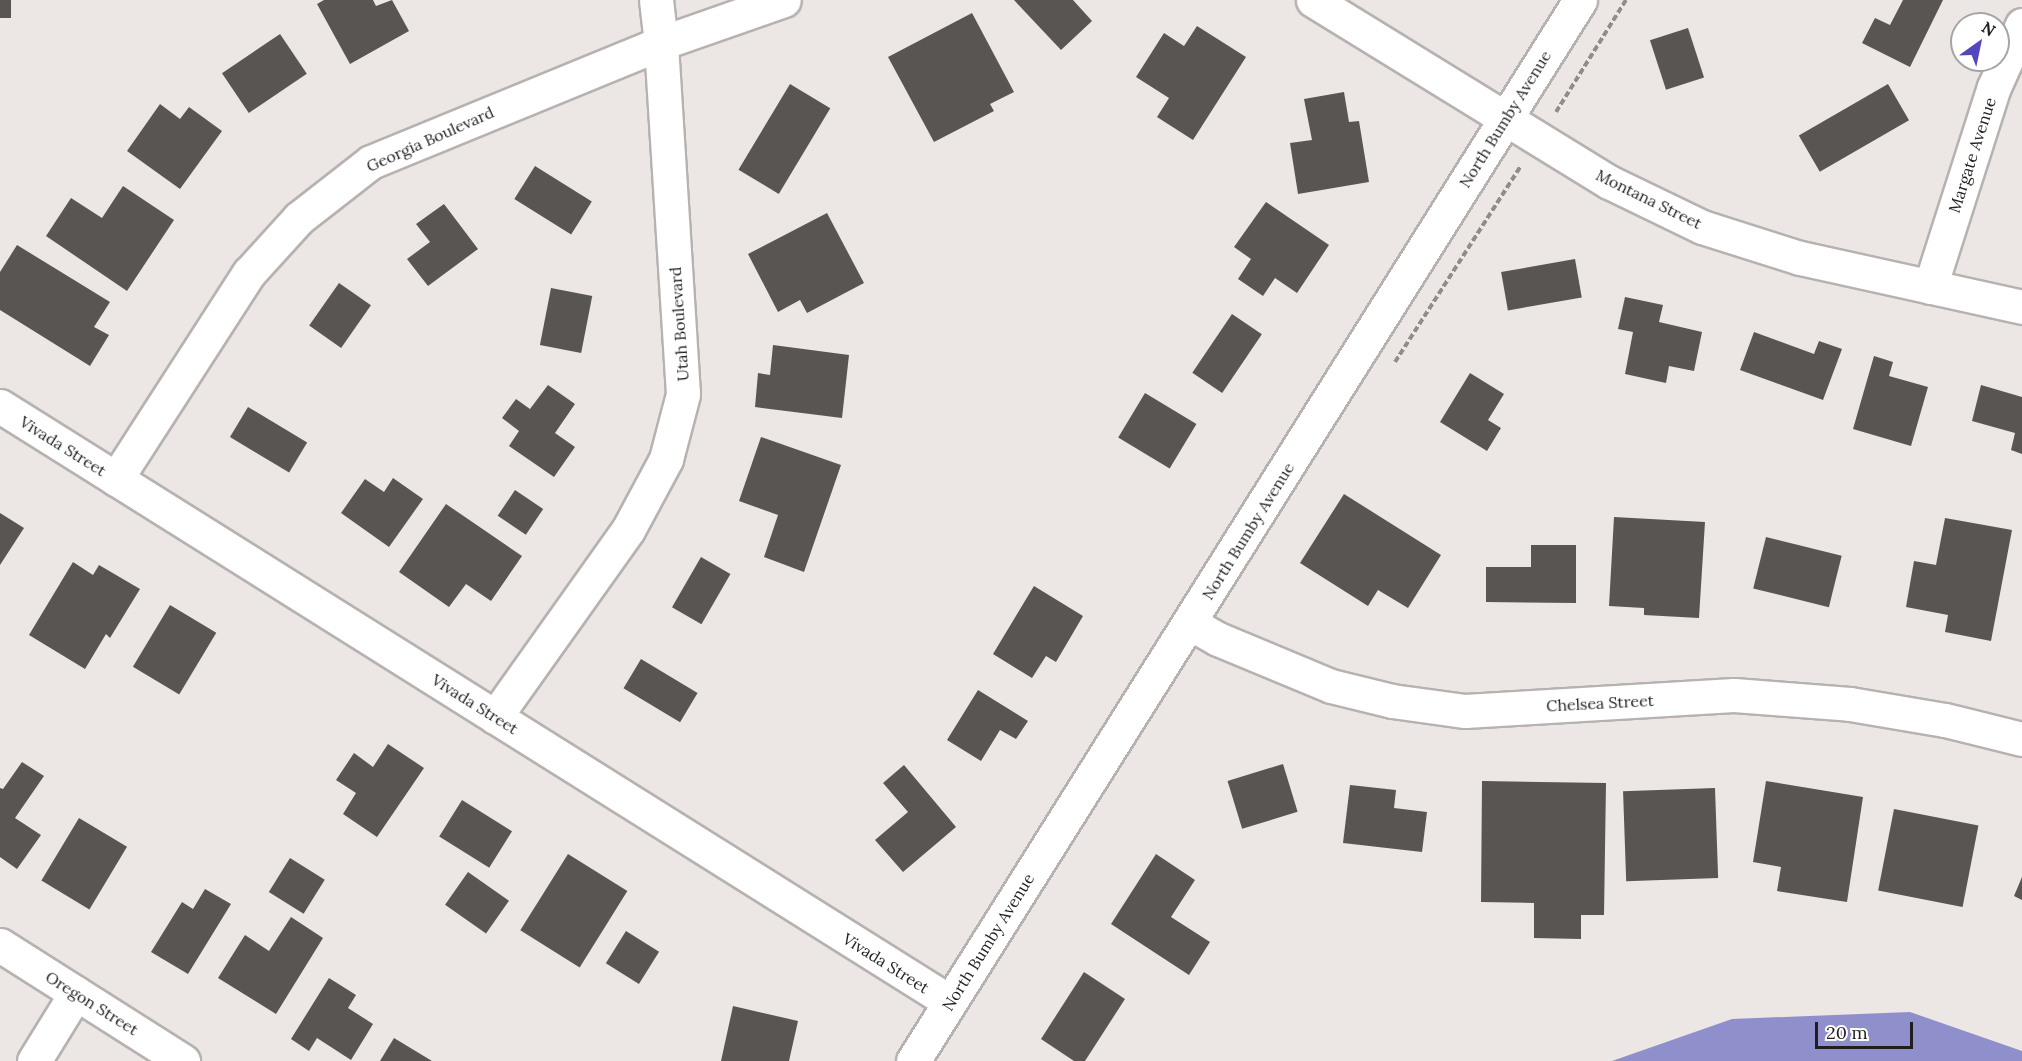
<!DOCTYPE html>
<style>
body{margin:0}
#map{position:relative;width:2022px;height:1061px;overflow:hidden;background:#ece7e5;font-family:Lora,serif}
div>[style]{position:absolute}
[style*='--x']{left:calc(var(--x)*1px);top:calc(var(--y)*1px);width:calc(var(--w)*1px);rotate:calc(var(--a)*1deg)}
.water>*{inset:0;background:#8e8fcb}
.building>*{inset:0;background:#595553;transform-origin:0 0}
.path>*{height:4px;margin-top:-2px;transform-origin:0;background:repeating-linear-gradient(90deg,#908c8b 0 6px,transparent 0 9px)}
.roads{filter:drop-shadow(2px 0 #b7b2b0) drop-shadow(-2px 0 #b7b2b0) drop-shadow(0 2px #b7b2b0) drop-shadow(0 -2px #b7b2b0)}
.minor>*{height:33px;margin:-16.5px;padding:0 16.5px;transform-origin:16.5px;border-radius:16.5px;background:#fff}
span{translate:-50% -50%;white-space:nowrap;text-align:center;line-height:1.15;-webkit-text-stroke:6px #fff;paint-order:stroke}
.street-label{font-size:16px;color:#211f1e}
.north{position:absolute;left:1950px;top:12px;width:60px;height:60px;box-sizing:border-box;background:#fff;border:2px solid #a6a5a5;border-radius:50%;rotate:33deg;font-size:16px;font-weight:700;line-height:24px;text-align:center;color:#211f1e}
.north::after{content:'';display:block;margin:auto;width:21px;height:27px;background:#5446bd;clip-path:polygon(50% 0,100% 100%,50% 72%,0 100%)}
.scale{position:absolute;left:1815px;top:1022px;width:98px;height:27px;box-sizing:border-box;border:3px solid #211f1e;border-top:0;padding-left:8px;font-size:18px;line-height:21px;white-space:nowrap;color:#211f1e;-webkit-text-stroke:4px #fff;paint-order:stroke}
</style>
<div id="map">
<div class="water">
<div style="clip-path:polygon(1910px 1012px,2022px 1051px,2022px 1061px,1612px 1061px,1732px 1019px)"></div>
</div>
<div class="building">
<div style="left:0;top:0;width:11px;height:18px"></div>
<div style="clip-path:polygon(324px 0,373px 0,376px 6px,392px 0,409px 31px,350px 64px,317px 4px)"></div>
<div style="clip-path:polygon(1014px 0,1073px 0,1092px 21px,1061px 50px)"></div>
<div style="clip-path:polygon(1903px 0,1943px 0,1910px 67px,1862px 43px,1875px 18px,1890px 25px)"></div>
<div style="clip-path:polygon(972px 13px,1014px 92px,990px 104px,994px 111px,934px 142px,888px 57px)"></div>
<div style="clip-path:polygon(1197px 26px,1246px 57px,1193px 140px,1157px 117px,1169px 98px,1136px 77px,1164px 33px,1184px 46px)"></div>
<div style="left:1688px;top:28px;width:52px;height:40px;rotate:72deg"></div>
<div style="left:280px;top:34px;width:48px;height:70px;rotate:56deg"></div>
<div style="left:790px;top:84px;width:47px;height:100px;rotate:31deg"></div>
<div style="left:1888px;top:84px;width:42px;height:103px;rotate:60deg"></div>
<div style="clip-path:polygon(1344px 92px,1349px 122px,1359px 121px,1369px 182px,1298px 194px,1290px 143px,1312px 140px,1304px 99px)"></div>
<div style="clip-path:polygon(160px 104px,180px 119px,189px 107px,222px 131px,180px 189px,127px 151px)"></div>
<div style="left:535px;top:166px;width:67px;height:39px;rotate:32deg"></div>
<div style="clip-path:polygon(123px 186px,174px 220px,127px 291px,46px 236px,71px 198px,102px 218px)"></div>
<div style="clip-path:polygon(1266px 202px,1329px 245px,1297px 293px,1275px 278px,1263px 296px,1238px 279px,1251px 259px,1234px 247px)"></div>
<div style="clip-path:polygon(444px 204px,478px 249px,428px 286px,407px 259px,430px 242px,416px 224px)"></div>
<div style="clip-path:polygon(827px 213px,864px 283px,807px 313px,800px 300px,778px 312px,748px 254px)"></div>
<div style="clip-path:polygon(17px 245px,110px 302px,94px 327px,109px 335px,90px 366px,0 310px,0 272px)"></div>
<div style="left:1575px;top:259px;width:39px;height:75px;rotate:80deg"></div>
<div style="left:339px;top:283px;width:39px;height:52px;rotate:35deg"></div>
<div style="left:551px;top:288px;width:42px;height:58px;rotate:11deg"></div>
<div style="clip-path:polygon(1625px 297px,1663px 305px,1659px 322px,1702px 332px,1694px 371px,1669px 366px,1666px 383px,1625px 374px,1633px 332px,1618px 329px)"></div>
<div style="left:1232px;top:314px;width:36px;height:71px;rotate:34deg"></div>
<div style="clip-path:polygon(1754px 332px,1814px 354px,1819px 341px,1842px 349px,1823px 400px,1740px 370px)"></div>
<div style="clip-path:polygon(773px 345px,849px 355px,842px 418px,755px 407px,758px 373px,770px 375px)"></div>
<div style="clip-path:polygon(1874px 356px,1893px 362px,1889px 376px,1928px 387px,1911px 446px,1853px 429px)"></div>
<div style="clip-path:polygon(1470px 373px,1504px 394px,1488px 420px,1501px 428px,1487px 451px,1440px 422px)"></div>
<div style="clip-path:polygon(548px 385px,575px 404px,555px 433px,575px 447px,554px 477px,509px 446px,519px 431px,502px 418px,516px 399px,530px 409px)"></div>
<div style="clip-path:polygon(1981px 385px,2022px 397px,2022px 454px,2011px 450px,2015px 433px,1972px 421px)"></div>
<div style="left:1145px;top:393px;width:60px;height:52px;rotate:31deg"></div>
<div style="left:248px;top:407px;width:69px;height:35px;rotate:31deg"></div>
<div style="clip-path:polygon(761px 437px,841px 465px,804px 572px,764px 557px,778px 515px,739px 501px)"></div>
<div style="clip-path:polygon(393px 478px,423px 499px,389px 547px,341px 513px,365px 479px,384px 492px)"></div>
<div style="left:515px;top:490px;width:34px;height:31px;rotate:34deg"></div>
<div style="clip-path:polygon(1344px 494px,1441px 555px,1408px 608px,1378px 590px,1368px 606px,1300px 563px)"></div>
<div style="clip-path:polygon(446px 504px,522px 556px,491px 601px,466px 584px,449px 607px,399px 572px)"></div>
<div style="clip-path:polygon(0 513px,24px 528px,0 565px)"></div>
<div style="clip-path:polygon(1614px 517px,1705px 522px,1699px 618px,1644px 615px,1644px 608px,1609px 606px)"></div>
<div style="clip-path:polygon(1945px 518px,2012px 530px,1991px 641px,1945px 632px,1948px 615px,1906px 607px,1914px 561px,1936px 565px)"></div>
<div style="left:1766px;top:537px;width:78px;height:53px;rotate:14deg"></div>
<div style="clip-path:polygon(1531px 545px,1576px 545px,1576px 603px,1486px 602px,1486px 567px,1531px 567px)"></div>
<div style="left:701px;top:557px;width:34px;height:58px;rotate:30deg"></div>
<div style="clip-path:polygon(73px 562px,93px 575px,99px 565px,140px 589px,110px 638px,106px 634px,85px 669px,29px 635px)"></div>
<div style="clip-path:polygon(1034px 586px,1083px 616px,1056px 662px,1046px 656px,1032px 678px,993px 654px)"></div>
<div style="left:170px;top:605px;width:54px;height:72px;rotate:31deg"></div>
<div style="left:641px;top:659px;width:66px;height:34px;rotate:31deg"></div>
<div style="clip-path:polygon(978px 690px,1028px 721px,1016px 739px,1000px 730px,981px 761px,947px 740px)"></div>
<div style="clip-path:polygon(388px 744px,424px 768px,377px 837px,343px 814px,356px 793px,336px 780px,354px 753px,373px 767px)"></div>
<div style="clip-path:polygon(22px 762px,44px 776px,15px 818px,41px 835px,17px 869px,0 857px,0 788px,3px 789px)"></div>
<div style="left:1283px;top:764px;width:50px;height:58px;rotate:73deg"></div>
<div style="clip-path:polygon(904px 765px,956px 827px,903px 872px,875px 840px,908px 812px,883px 783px)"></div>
<div style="clip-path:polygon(1482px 781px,1606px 783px,1604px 915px,1581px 915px,1581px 939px,1534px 938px,1534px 903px,1481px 902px)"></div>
<div style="clip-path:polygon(1766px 781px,1863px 797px,1847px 902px,1777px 891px,1781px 867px,1753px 862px)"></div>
<div style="clip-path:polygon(1350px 785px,1396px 790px,1394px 808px,1427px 812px,1422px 852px,1343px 843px)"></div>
<div style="left:1715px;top:788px;width:90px;height:92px;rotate:88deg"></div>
<div style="left:462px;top:800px;width:59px;height:43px;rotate:32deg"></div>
<div style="left:1894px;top:809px;width:86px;height:83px;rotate:11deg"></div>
<div style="left:79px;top:818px;width:56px;height:73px;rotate:31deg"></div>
<div style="left:568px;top:854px;width:70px;height:90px;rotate:32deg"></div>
<div style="clip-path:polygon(1156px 854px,1195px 880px,1171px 917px,1210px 942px,1189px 975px,1111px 924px)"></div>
<div style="left:290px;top:858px;width:41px;height:40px;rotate:32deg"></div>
<div style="left:468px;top:872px;width:50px;height:40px;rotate:35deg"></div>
<div style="clip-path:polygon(2022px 877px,2022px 900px,2014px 896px)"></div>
<div style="clip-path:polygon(205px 889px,231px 904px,188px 974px,151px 952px,182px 902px,193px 909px)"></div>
<div style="clip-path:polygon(291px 917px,323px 938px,276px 1014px,218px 978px,245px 935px,269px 951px)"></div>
<div style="left:626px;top:931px;width:39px;height:38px;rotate:32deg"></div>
<div style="clip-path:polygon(1084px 972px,1125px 999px,1085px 1061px,1074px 1061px,1041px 1039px)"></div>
<div style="clip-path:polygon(329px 978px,356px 995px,348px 1008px,373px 1024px,351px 1060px,317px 1038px,309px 1051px,291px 1039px)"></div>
<div style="clip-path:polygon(733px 1006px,798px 1021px,789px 1061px,721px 1061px)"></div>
<div style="clip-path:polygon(394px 1038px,432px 1061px,380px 1061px)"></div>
</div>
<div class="path">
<div style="--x:1556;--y:112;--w:132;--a:-58"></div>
<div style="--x:1395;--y:362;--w:233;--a:-57.3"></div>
</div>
<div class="roads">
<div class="minor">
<div style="--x:1313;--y:0;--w:347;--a:31.6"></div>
<div style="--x:1609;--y:182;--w:103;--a:25.8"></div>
<div style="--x:1702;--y:227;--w:103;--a:17.6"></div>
<div style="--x:1800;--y:258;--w:227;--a:12.4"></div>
<div style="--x:1930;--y:287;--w:210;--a:-72.3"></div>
<div style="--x:1994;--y:87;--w:68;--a:-65.7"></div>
<div style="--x:0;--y:406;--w:1121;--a:32.1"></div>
<div style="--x:116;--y:479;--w:245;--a:-57.2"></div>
<div style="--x:249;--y:273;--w:74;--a:-47.7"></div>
<div style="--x:299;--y:218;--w:91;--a:-37.9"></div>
<div style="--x:371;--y:162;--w:313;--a:-22.3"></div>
<div style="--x:661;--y:43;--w:130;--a:-19.3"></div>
<div style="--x:1190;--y:623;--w:32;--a:30"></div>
<div style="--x:1218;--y:639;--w:122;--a:22.6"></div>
<div style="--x:1331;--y:686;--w:63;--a:13.8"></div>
<div style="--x:1392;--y:701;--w:74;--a:7.8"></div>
<div style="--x:1465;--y:711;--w:269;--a:-3.4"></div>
<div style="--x:1734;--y:695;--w:116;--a:4.4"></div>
<div style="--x:1850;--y:704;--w:96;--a:9.6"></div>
<div style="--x:1945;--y:720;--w:79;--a:13.9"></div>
<div style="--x:495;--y:717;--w:229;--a:-54.6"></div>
<div style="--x:628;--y:530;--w:81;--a:-61.8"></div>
<div style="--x:666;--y:459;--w:67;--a:-75.3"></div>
<div style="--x:683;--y:394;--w:352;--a:-93.6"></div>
<div style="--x:661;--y:43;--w:43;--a:-96.6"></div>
<div style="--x:0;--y:945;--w:217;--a:32.4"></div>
<div style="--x:34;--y:1061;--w:80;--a:-58.3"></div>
<div style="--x:913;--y:1061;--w:1253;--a:-57.84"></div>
</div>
</div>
<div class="street-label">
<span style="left:1505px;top:119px;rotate:-58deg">North Bumby Avenue</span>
<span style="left:430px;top:139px;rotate:-24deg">Georgia Boulevard</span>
<span style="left:1972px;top:155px;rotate:-72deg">Margate Avenue</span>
<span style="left:1649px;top:199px;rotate:26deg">Montana Street</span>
<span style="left:679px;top:324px;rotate:-94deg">Utah Boulevard</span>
<span style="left:63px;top:446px;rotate:32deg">Vivada Street</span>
<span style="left:1248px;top:531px;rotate:-58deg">North Bumby Avenue</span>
<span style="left:1600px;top:703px;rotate:-3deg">Chelsea Street</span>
<span style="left:475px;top:704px;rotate:32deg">Vivada Street</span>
<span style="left:988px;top:942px;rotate:-58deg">North Bumby Avenue</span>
<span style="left:886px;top:963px;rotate:32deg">Vivada Street</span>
<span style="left:92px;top:1003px;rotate:32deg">Oregon Street</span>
</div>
<div class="north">N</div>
<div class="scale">20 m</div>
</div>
